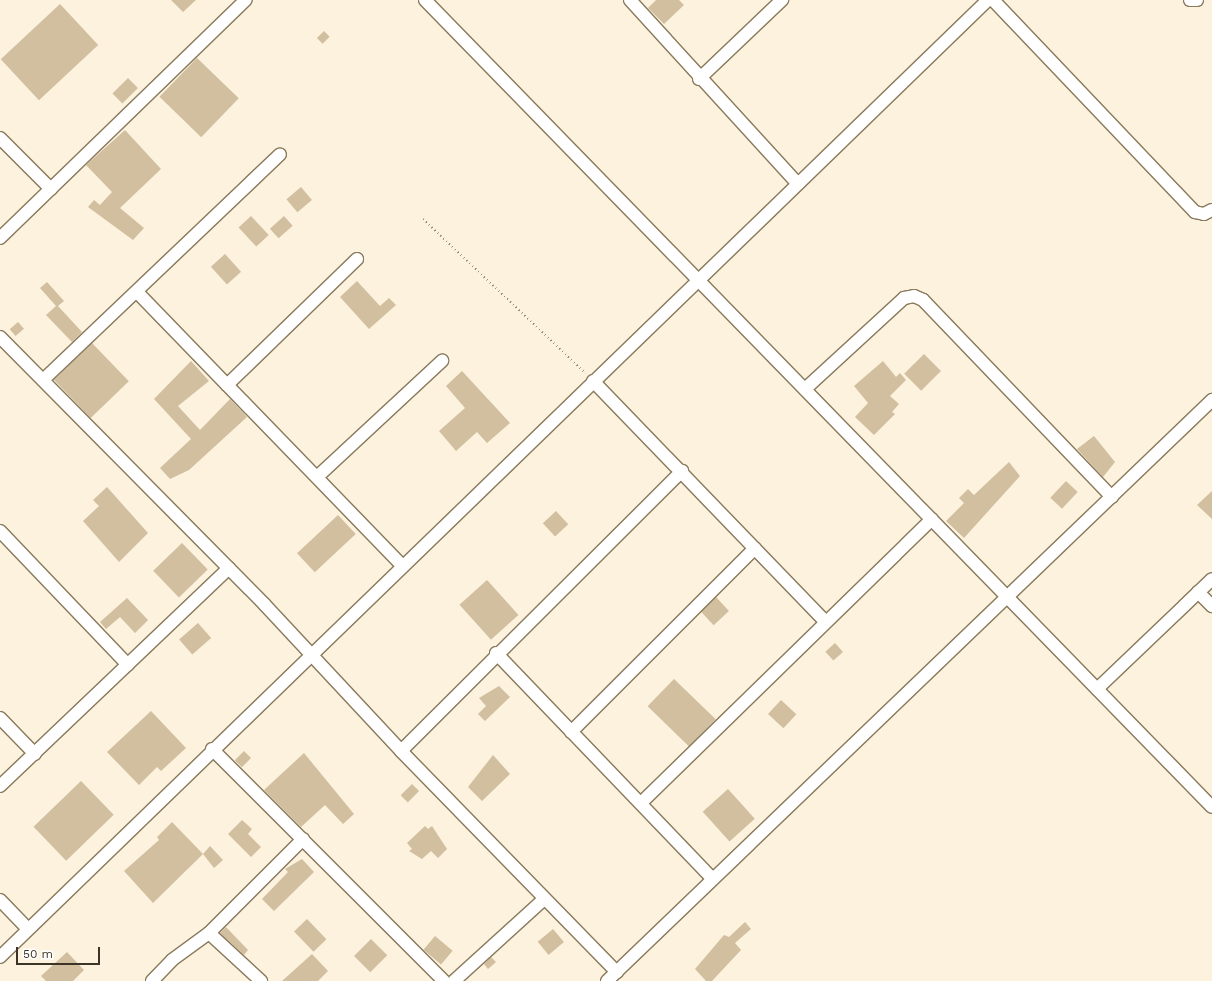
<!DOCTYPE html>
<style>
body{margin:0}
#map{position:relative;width:1212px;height:981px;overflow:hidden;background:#fcf2de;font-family:"Work Sans",sans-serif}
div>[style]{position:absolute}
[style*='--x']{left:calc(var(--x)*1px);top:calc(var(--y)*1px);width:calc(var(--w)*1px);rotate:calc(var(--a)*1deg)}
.building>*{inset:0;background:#d1bf9f;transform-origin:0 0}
.path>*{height:2px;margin-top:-1px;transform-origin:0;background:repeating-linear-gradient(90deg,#948c7c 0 1px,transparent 0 4px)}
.roads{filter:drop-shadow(1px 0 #8a7a5c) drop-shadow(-1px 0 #8a7a5c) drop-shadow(0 1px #8a7a5c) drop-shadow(0 -1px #8a7a5c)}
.minor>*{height:12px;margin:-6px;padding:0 6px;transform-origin:6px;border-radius:6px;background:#fff}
span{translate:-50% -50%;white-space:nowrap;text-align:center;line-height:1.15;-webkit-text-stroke:4px #fff;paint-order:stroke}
.scale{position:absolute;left:16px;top:947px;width:84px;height:18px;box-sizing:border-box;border:2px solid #3b3427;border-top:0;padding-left:5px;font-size:12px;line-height:14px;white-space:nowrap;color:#3b3427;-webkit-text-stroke:3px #fff;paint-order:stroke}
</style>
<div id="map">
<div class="building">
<div style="clip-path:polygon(171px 0,196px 0,183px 12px)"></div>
<div style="clip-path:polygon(656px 0,679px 0,684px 5px,664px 24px,648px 8px)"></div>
<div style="left:60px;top:4px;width:56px;height:81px;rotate:47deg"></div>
<div style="left:324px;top:31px;width:8px;height:10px;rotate:45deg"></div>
<div style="left:197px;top:58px;width:58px;height:54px;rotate:44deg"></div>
<div style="left:128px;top:78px;width:14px;height:22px;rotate:45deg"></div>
<div style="clip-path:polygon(125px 130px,161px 169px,120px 208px,144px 228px,133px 240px,88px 207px,94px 200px,100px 205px,112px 192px,86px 165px)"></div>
<div style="left:301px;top:187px;width:17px;height:19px;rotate:50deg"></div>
<div style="left:251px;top:216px;width:26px;height:17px;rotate:47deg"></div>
<div style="left:284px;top:216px;width:13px;height:19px;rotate:48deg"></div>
<div style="left:225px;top:254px;width:24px;height:19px;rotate:48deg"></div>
<div style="clip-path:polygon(357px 281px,380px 306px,389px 298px,396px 305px,369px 329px,340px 297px)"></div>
<div style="clip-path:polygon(47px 282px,64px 301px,58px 306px,82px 332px,72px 342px,46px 315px,56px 306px,40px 288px)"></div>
<div style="left:18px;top:322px;width:9px;height:11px;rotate:49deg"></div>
<div style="left:92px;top:343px;width:53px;height:53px;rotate:46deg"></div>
<div style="left:924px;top:354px;width:24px;height:28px;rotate:45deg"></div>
<div style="clip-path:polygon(191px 361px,209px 381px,178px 406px,200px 430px,230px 399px,247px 417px,189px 470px,170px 479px,160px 468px,191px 439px,154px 399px)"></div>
<div style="clip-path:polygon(883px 361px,896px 377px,900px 373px,906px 380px,890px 396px,899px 404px,892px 412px,895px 414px,874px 435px,855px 417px,868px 403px,854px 386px)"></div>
<div style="clip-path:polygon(462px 371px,510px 423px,487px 443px,477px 432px,456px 451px,439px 431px,465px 408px,446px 386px)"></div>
<div style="clip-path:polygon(1094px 436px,1115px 462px,1103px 477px,1077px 449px)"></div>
<div style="clip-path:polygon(1009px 462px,1020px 476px,964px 538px,946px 521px,964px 503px,959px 498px,968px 489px,974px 495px)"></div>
<div style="left:1066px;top:481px;width:16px;height:23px;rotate:43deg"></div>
<div style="clip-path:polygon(107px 487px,148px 533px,119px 562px,83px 521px,99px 506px,93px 500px)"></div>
<div style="clip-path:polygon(1212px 491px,1212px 519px,1197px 505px)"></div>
<div style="left:556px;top:511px;width:18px;height:18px;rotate:47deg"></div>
<div style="left:338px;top:515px;width:26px;height:56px;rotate:47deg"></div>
<div style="left:182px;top:543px;width:37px;height:40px;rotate:46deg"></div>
<div style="left:487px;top:580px;width:47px;height:37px;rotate:48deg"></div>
<div style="left:716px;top:597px;width:19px;height:21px;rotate:47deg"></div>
<div style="clip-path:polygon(127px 598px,148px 620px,135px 633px,120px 617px,106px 629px,100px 622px)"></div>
<div style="left:198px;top:623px;width:20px;height:25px;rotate:49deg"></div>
<div style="left:835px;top:643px;width:12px;height:13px;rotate:48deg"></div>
<div style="left:674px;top:679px;width:58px;height:38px;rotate:44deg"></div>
<div style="clip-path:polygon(499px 686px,510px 697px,485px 721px,478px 714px,486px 706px,479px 698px)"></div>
<div style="left:781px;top:700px;width:21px;height:19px;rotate:43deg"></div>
<div style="clip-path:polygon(151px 711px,186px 748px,161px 771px,157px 767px,139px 785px,107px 752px)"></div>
<div style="left:244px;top:751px;width:10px;height:13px;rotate:45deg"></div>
<div style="clip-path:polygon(304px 753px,354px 814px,343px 824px,325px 805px,301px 827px,264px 790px)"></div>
<div style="clip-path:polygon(493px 755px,510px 774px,482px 801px,468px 787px)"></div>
<div style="left:81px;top:781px;width:47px;height:66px;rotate:46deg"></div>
<div style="left:412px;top:784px;width:10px;height:16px;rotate:45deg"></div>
<div style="left:728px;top:789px;width:40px;height:34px;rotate:48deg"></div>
<div style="clip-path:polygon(242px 820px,252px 829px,248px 834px,261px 847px,251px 857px,228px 834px)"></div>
<div style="clip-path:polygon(172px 822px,203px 854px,153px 903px,124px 871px,159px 840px,157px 837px)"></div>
<div style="clip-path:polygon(425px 826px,428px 829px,432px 826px,447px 849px,438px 858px,431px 851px,422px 859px,409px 851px,412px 849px,407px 843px)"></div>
<div style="clip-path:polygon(210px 846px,223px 860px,214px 868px,203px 854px)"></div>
<div style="clip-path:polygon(302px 859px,314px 872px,274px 911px,262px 899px,288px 872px,285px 869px)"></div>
<div style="left:307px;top:919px;width:28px;height:18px;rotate:46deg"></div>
<div style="clip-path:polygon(745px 922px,751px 929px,735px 943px,741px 950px,712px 981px,706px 981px,695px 969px,724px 935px,729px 937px)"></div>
<div style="clip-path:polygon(226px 927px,248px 950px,244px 955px,220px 933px)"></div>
<div style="left:553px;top:929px;width:17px;height:20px;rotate:50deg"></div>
<div style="left:435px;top:936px;width:23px;height:18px;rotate:40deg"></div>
<div style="left:371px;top:939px;width:23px;height:24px;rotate:45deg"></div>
<div style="clip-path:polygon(67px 952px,84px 970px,73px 981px,46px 981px,41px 976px)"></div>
<div style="clip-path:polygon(312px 954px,328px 971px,318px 981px,282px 981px)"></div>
<div style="clip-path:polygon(491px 957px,496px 962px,488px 969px,484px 964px)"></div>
</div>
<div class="path">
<div style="--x:423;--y:219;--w:224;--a:43.5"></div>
</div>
<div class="roads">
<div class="minor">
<div style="--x:425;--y:0;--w:1127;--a:45.72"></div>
<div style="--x:630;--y:0;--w:249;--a:47.6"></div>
<div style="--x:993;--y:0;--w:293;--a:46.4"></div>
<div style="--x:1195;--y:212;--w:9;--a:13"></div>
<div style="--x:1204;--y:214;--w:9;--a:-27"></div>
<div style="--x:1190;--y:0;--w:7;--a:0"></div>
<div style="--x:699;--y:79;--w:115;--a:-43.6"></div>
<div style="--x:0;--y:138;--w:72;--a:45"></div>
<div style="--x:0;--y:238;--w:342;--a:-44.1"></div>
<div style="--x:137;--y:292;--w:380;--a:45.9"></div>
<div style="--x:0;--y:337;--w:377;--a:45.3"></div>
<div style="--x:265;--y:605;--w:200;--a:47"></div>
<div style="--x:401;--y:751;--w:309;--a:45.7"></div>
<div style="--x:43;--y:380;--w:327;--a:-43.6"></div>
<div style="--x:593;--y:381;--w:334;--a:46"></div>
<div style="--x:227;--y:385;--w:181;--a:-44.1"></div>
<div style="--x:805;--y:389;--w:134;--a:-42.6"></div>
<div style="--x:904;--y:298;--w:10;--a:-11"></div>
<div style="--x:914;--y:296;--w:10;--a:24"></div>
<div style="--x:923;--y:300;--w:273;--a:46.2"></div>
<div style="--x:317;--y:477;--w:171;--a:-42.9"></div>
<div style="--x:0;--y:531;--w:185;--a:46.3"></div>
<div style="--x:1198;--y:592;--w:20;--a:45"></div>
<div style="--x:496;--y:653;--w:313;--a:46.2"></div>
<div style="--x:1097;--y:689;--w:159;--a:-43.7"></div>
<div style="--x:0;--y:718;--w:50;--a:45.8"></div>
<div style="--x:571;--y:732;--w:260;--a:-45"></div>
<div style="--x:212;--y:749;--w:328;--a:45"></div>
<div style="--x:401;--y:751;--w:397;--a:-44.9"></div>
<div style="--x:0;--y:786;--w:316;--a:-43.6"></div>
<div style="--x:642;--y:802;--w:405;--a:-44.3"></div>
<div style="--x:0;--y:900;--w:40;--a:46"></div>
<div style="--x:209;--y:933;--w:71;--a:42.7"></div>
<div style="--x:0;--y:957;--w:1375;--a:-44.09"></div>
<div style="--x:152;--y:981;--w:29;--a:-46"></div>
<div style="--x:172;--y:960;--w:46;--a:-36.1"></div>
<div style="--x:209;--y:933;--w:133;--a:-45"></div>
<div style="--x:454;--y:981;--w:122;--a:-42.3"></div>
<div style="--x:607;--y:981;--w:839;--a:-43.84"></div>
</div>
</div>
<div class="scale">50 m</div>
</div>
